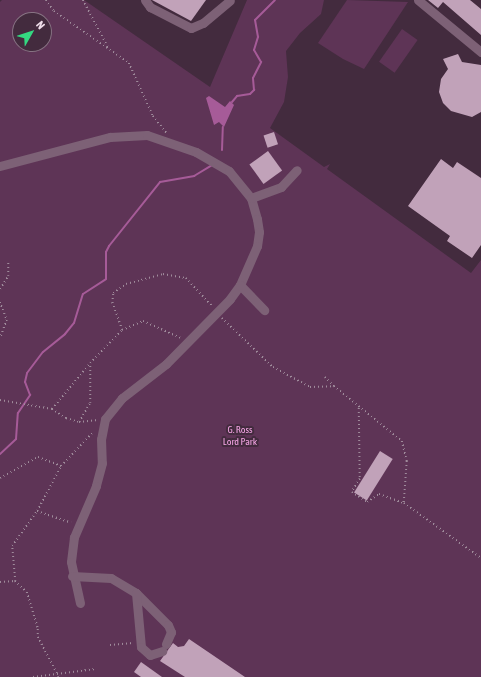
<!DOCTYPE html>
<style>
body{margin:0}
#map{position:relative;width:481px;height:677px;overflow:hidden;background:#432b3e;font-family:"Asap Condensed",sans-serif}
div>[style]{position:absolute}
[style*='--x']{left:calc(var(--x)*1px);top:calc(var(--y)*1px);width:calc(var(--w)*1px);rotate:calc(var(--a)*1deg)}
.green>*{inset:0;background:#5e3456;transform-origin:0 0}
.water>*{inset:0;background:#a65b98}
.stream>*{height:2px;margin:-1px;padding:0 1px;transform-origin:1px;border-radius:1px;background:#a65b98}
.building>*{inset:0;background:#c1a2b9;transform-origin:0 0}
.path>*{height:1.5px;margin-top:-0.75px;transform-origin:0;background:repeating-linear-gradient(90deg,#9f8b9b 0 1px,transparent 0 4px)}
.minor>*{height:9px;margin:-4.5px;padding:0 4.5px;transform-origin:4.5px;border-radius:4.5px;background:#7d6176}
span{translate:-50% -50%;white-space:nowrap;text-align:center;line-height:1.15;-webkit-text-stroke:4px #432b3e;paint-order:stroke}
.park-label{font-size:10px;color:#f6a6e6}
.north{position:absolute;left:12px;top:12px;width:40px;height:40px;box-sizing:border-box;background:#432b3e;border:1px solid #877383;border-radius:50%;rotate:51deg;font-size:11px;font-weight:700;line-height:16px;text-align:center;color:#eedeea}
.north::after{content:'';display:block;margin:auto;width:14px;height:18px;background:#34d881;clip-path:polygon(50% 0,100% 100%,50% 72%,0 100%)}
</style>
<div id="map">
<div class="green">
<div style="clip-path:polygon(evenodd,2px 0,84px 0,210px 87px,247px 0,324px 0,321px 14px,300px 33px,286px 51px,288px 77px,284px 102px,270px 128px,324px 167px,330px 164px,327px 169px,471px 273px,481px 260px,481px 677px,0 677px,0 2px,2px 0,20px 20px,44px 20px,44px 44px,20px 44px,20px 20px)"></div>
<div style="clip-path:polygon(347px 0,408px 2px,364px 69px,343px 59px,318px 43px)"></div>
<div style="left:402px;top:29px;width:19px;height:40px;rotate:35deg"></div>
</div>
<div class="water">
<div style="clip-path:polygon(209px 96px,225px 107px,230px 101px,234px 105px,224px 127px,219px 122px,214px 125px,206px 98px)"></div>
</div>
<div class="stream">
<div style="--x:232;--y:102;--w:8;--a:-50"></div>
<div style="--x:237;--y:96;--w:13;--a:-9"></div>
<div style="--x:250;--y:94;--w:6;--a:-45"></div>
<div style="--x:254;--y:90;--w:12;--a:-95"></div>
<div style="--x:253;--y:78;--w:18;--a:-63"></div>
<div style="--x:261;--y:62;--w:14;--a:-120"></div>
<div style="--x:254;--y:50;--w:14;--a:-73"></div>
<div style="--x:258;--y:37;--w:17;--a:-100"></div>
<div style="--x:255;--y:20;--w:28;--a:-45"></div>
<div style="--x:222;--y:150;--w:23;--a:-88"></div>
<div style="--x:0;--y:454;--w:22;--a:-43"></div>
<div style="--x:16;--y:439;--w:26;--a:-86"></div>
<div style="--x:18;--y:413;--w:22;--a:-56"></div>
<div style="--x:30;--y:395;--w:14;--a:-111"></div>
<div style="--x:25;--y:382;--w:9;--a:-77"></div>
<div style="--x:27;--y:373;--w:26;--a:-53"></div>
<div style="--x:43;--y:352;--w:28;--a:-39"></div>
<div style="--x:65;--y:334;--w:14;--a:-51"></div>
<div style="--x:74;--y:323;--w:30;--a:-73"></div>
<div style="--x:83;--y:294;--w:27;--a:-33"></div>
<div style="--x:106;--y:279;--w:27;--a:-90"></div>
<div style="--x:106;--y:252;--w:7;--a:-63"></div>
<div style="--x:109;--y:246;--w:82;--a:-51.4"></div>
<div style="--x:160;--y:182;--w:35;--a:-10"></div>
<div style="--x:194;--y:176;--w:21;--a:-31"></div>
</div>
<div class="building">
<div style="clip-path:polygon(152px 0,206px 0,191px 21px)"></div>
<div style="clip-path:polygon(428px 0,470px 0,481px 9px,481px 35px,443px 2px,438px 8px)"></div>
<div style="clip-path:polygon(458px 54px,462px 62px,481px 65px,481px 112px,472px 117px,451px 111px,443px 103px,439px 92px,441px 79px,448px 69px,443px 59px)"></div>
<div style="left:274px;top:132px;width:13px;height:11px;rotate:72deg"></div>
<div style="left:268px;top:151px;width:24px;height:23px;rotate:54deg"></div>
<div style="clip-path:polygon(441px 159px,453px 168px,457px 162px,481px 178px,481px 245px,472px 258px,447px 241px,450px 236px,408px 206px)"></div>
<div style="left:380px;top:451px;width:15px;height:49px;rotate:32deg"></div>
<div style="clip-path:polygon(189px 639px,245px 677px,185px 677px,160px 661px,173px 643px,178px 647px,184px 646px)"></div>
<div style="clip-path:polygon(141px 662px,162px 677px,141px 677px,134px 672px)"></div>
</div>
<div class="path">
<div style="--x:46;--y:0;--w:14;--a:54"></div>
<div style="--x:54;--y:11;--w:91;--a:34.7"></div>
<div style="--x:129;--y:63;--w:58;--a:65.6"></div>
<div style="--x:153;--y:116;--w:22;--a:51"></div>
<div style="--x:83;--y:0;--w:55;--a:62"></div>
<div style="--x:0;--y:289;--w:15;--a:-58"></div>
<div style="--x:8;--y:276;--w:15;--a:-90"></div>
<div style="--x:0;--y:302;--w:19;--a:69"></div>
<div style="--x:7;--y:320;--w:20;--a:110"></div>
<div style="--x:222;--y:318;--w:71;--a:43.9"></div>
<div style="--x:273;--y:367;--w:42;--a:28.4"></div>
<div style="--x:310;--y:387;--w:24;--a:-2"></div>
<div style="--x:334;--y:386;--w:87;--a:39"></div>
<div style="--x:402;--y:441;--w:21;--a:76"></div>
<div style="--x:407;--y:461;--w:42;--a:94.1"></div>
<div style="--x:122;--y:330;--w:29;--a:-110"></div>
<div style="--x:112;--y:303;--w:10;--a:-84"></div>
<div style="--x:113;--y:293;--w:16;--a:-35"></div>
<div style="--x:126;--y:284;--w:38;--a:-15"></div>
<div style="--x:163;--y:274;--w:23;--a:10"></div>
<div style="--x:186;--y:278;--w:38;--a:47"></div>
<div style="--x:325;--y:377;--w:13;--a:45"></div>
<div style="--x:0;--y:400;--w:53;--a:9.8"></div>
<div style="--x:52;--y:409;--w:17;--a:33"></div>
<div style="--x:66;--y:418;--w:14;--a:17"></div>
<div style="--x:79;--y:422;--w:19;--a:-6"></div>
<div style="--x:359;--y:408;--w:71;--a:89.2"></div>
<div style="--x:360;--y:479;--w:15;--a:122"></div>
<div style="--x:352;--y:492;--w:18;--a:34"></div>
<div style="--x:367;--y:502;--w:14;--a:-34"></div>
<div style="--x:379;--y:494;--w:27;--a:20"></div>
<div style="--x:404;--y:503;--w:95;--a:35.5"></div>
<div style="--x:52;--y:409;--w:60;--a:-50.4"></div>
<div style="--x:90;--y:363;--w:46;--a:-45.9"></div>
<div style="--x:122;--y:330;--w:23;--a:-23"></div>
<div style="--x:143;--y:321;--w:42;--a:24.1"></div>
<div style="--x:79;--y:422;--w:22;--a:-60"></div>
<div style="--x:90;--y:403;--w:40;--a:-90"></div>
<div style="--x:0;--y:478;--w:43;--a:-28.9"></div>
<div style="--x:38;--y:457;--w:25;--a:21"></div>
<div style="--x:37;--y:511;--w:36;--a:19"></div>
<div style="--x:15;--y:581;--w:16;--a:43"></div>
<div style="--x:27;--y:592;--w:39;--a:73"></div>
<div style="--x:38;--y:629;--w:8;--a:90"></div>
<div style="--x:38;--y:637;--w:45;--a:62.3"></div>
<div style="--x:0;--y:582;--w:15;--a:-4"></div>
<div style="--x:15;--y:581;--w:35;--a:-95"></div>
<div style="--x:12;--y:546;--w:43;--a:-54.5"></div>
<div style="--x:37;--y:511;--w:51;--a:-61.9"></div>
<div style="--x:61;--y:466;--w:48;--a:-46.7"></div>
<div style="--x:110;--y:645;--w:23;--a:-5"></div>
<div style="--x:33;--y:677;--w:63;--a:-7.4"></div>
</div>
<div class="minor">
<div style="--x:145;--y:0;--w:9;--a:54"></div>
<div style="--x:150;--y:7;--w:46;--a:27.1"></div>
<div style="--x:191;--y:28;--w:13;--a:-23"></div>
<div style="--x:203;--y:23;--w:35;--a:-40"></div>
<div style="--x:418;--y:0;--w:82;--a:39.5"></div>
<div style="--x:0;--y:166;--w:114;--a:-14.8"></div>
<div style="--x:110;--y:137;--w:37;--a:-3"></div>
<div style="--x:147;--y:135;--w:52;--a:19.1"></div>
<div style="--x:196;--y:152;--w:38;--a:30"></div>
<div style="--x:229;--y:171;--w:35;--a:51"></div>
<div style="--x:251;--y:198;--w:22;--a:74"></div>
<div style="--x:257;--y:219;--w:13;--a:81"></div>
<div style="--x:259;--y:232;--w:14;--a:98"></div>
<div style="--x:257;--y:246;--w:43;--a:113.6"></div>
<div style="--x:240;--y:285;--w:17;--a:126"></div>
<div style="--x:230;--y:299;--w:91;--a:134.6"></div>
<div style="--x:166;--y:364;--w:56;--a:142.3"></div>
<div style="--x:122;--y:398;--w:27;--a:129"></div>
<div style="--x:105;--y:419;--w:20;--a:101"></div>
<div style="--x:101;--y:439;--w:24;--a:88"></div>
<div style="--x:102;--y:463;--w:24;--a:105"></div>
<div style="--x:96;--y:486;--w:56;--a:113.3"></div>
<div style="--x:74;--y:537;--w:25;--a:97"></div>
<div style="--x:71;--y:562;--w:42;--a:77.6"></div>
<div style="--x:251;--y:198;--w:32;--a:-20"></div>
<div style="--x:281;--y:187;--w:23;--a:-47"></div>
<div style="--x:240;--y:285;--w:35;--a:46"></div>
<div style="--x:72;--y:576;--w:39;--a:3"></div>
<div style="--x:111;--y:578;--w:29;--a:31"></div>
<div style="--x:136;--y:593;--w:45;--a:45"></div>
<div style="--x:168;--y:625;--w:8;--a:67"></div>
<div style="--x:171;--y:632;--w:13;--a:113"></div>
<div style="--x:136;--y:593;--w:54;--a:84.7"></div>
<div style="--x:141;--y:647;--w:12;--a:42"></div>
<div style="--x:150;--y:655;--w:13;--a:-18"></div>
</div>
<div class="park-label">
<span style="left:240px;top:435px">G. Ross<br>Lord Park</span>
</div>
<div class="north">N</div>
</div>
